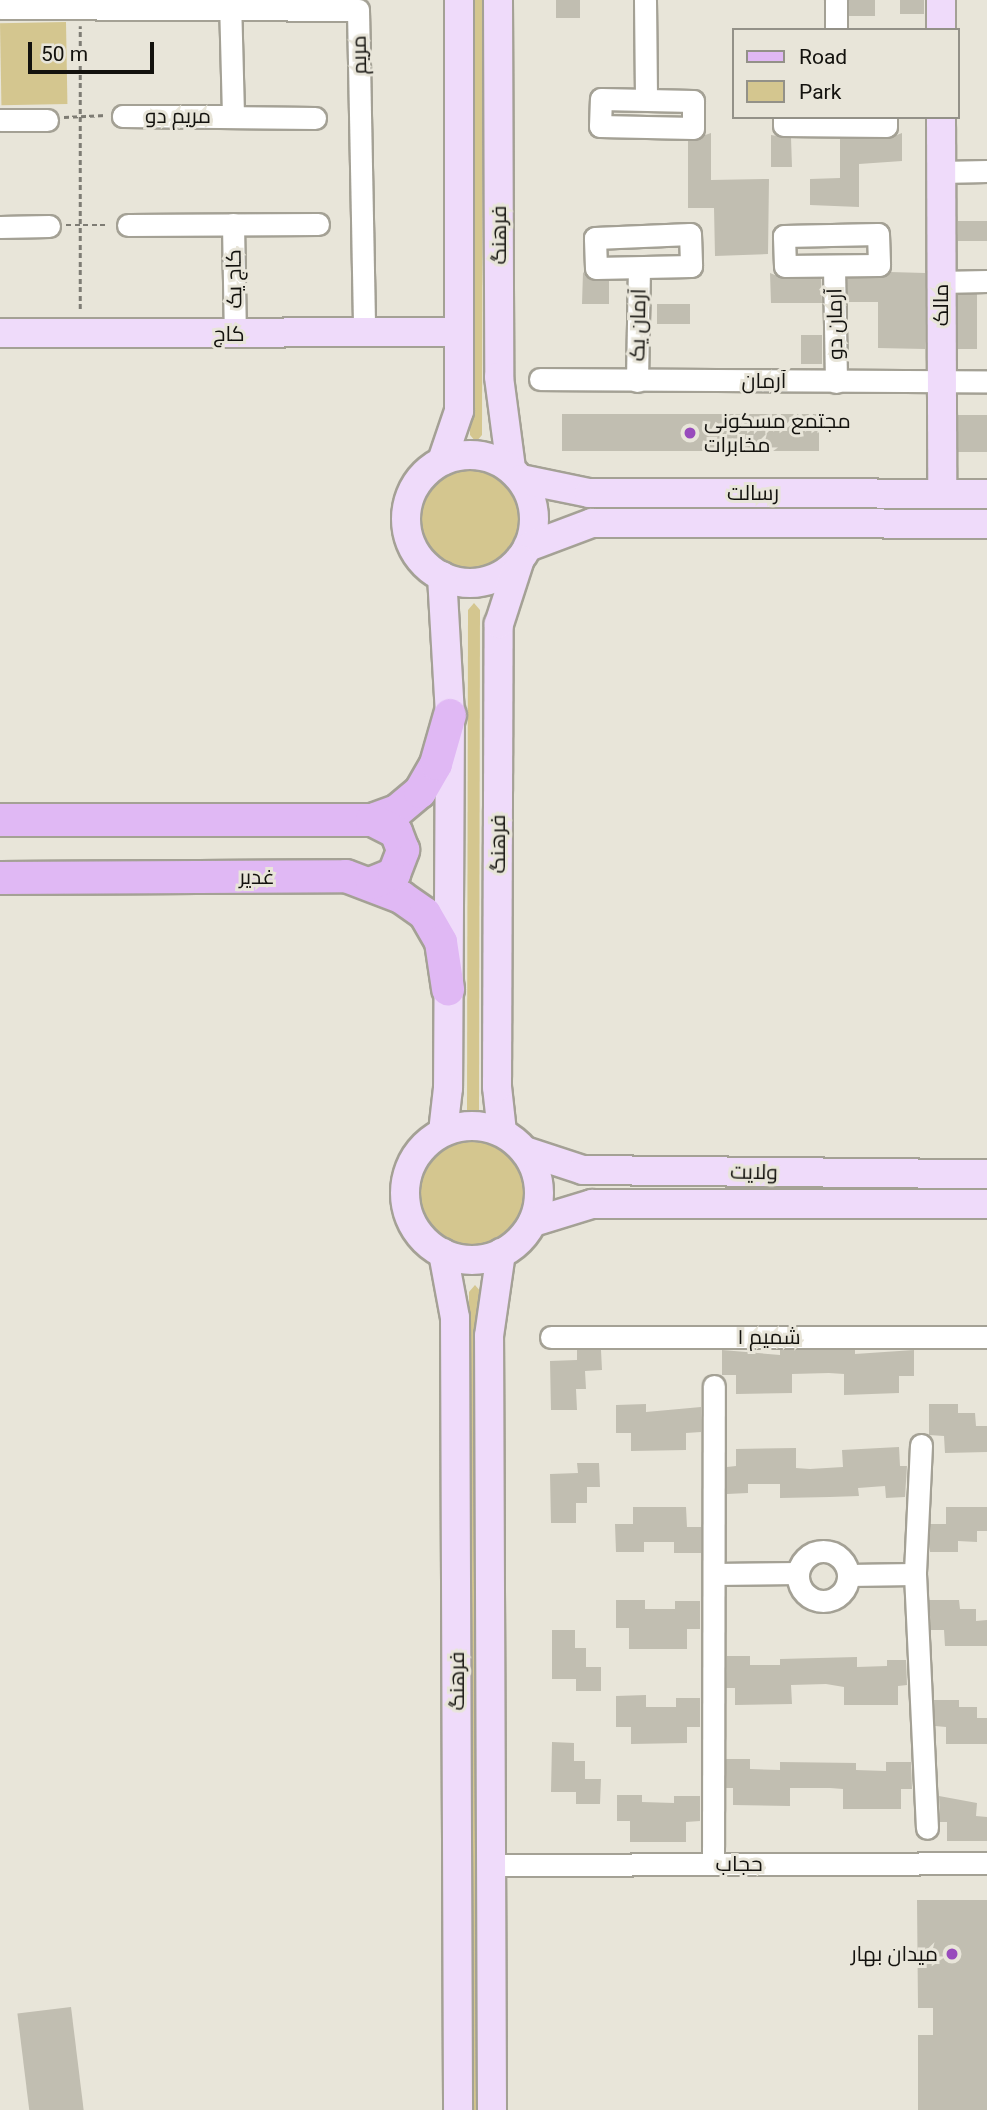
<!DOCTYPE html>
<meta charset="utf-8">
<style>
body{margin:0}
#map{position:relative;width:987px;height:2110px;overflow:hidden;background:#e8e5d9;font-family:Roboto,Cairo,sans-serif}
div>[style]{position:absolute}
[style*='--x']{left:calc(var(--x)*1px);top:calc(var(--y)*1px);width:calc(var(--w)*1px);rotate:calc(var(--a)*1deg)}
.green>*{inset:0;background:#d4c68f;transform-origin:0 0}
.round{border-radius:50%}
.building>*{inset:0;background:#c1beb1;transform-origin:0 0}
.path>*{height:2.5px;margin-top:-1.25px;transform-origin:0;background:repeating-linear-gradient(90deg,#7e7c74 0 5px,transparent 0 8.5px)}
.roads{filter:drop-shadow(2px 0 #a4a195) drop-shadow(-2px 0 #a4a195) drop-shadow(0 2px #a4a195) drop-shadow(0 -2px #a4a195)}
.street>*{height:21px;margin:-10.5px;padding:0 10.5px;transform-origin:10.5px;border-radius:10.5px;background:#fff}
.street>.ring{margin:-10.5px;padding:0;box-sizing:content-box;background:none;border:21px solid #fff;border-radius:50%}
.secondary>*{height:28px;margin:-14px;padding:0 14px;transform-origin:14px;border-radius:14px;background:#efdbfa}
.secondary>.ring{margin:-14px;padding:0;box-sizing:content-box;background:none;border:28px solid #efdbfa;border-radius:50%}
.primary>*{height:32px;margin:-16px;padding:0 16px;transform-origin:16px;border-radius:16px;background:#e0b8f4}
.dots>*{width:19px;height:19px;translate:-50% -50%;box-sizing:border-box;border:4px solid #e8e5d9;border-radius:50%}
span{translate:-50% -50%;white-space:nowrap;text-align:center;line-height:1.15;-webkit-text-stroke:6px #e8e5d9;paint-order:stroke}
.street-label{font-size:21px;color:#13120e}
.poi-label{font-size:21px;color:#13120e}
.left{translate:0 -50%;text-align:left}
.right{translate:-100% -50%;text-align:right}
.legend{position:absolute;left:732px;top:28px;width:228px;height:91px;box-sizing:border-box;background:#e8e5d9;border:2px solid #939188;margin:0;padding:9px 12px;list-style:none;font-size:21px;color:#13120e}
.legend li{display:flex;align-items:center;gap:14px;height:35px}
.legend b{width:35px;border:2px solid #939188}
.scale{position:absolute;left:28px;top:42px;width:126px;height:32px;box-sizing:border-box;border:4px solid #13120e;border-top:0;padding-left:9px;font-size:21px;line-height:24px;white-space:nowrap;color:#13120e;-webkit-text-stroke:5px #e8e5d9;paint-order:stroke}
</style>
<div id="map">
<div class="green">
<div style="clip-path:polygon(471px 0,483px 0,482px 435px,476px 442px,470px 435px)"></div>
<div style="left:66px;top:22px;width:82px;height:66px;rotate:89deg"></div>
<div class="round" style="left:419px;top:465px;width:104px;height:104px"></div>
<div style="clip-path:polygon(474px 603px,480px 610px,479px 1112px,473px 1119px,467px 1112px,468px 610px)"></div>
<div class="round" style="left:420px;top:1142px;width:104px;height:104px"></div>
<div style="clip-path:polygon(475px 1285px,481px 1292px,480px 2110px,467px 2110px,469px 1292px)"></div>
</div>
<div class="building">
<div style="left:556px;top:0;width:24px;height:18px"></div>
<div style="left:849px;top:0;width:26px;height:16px"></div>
<div style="left:900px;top:0;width:24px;height:14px"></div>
<div style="clip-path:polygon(711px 133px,711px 180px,769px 179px,768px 254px,715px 256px,714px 208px,688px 208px,688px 141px)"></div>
<div style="clip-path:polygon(902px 133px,902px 161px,859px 164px,859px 207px,810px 205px,810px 179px,840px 178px,840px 139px,886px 139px)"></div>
<div style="clip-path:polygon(771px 135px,791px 138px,792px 167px,771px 167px)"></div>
<div style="left:958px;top:221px;width:29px;height:20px"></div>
<div style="clip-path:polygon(583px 272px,590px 280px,609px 281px,609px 304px,582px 304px)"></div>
<div style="clip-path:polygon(890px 272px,925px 273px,925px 349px,878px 348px,878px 302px,848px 302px,847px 278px,879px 278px)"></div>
<div style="clip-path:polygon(770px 273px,785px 279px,821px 279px,822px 303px,771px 303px)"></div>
<div style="left:977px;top:294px;width:55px;height:19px;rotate:90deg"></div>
<div style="left:657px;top:304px;width:33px;height:20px"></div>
<div style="left:801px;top:335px;width:21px;height:29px"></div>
<div style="left:562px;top:414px;width:257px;height:37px"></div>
<div style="left:987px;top:415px;width:37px;height:29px;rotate:90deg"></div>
<div style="clip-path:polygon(577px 1350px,601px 1350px,602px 1370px,585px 1371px,586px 1389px,576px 1389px,577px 1410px,551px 1410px,550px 1361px,577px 1360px)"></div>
<div style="clip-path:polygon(722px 1350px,780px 1355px,780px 1350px,855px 1350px,855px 1354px,914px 1350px,914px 1376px,899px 1376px,899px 1393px,844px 1395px,844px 1374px,829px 1373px,792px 1374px,792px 1393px,736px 1394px,736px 1375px,722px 1375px)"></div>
<div style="clip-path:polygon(646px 1404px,646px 1412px,701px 1407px,701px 1432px,686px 1433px,686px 1450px,631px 1451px,631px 1433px,616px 1433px,616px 1405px)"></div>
<div style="clip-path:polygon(929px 1404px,958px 1404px,958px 1413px,975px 1413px,976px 1426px,987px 1426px,987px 1452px,945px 1453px,944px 1436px,929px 1435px)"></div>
<div style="clip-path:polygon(899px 1447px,900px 1466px,907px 1466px,905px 1497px,886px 1498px,885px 1486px,858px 1488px,859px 1496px,830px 1497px,780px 1498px,780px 1484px,748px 1484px,748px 1493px,727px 1494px,727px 1467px,736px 1466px,736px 1449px,796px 1448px,796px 1468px,810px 1469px,843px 1467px,842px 1450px)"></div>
<div style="clip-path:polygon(577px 1463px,599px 1463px,600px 1487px,587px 1487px,587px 1503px,576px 1503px,576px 1523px,551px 1523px,550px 1474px,578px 1473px)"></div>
<div style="clip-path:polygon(633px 1507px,686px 1507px,687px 1527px,701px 1527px,701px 1553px,674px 1553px,674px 1542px,644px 1542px,644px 1552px,616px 1552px,615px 1524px,633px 1524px)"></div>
<div style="clip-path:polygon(946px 1507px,987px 1507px,987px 1531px,977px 1531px,977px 1542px,958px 1541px,958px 1552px,930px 1552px,930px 1524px,946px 1524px)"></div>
<div style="clip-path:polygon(616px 1600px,645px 1600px,645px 1609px,675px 1609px,675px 1601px,700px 1601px,700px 1629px,687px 1629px,687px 1649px,629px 1649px,629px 1628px,616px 1628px)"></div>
<div style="clip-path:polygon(929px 1600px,959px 1600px,960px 1609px,976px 1609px,976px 1621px,987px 1620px,987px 1646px,945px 1646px,944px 1630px,931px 1630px)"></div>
<div style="clip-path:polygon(552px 1630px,575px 1630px,575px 1648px,586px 1648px,586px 1667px,601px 1667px,601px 1691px,576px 1691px,576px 1679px,552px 1679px)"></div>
<div style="clip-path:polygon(727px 1656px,750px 1656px,750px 1665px,780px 1665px,780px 1659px,857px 1657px,857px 1667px,887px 1666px,887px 1660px,906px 1660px,907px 1685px,898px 1686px,898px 1705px,844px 1705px,844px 1687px,826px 1684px,791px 1685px,792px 1704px,735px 1705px,735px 1688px,726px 1688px)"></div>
<div style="clip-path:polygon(646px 1695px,646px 1707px,676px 1707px,676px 1698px,700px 1698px,700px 1727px,687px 1727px,687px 1743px,631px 1744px,631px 1727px,616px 1727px,616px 1696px)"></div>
<div style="clip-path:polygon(934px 1700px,959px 1700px,959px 1707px,977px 1707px,977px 1718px,987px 1718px,987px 1744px,946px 1744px,946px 1727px,935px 1726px)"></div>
<div style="clip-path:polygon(552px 1742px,574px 1743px,574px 1761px,585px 1761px,585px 1779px,601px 1779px,600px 1804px,576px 1804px,576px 1792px,551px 1792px)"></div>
<div style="clip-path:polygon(726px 1759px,750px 1759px,750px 1769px,780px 1770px,780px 1762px,856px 1763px,856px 1770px,886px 1771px,886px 1762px,911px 1762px,912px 1789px,901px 1789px,901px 1809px,843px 1809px,843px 1789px,830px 1788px,790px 1788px,790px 1806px,733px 1805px,733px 1788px,726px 1788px)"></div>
<div style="clip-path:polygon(617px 1795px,642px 1795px,642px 1802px,674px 1803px,674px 1796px,700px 1796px,700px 1821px,686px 1822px,686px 1842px,630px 1842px,630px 1821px,617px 1821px)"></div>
<div style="clip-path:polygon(939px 1796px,977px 1803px,976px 1816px,987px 1817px,987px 1841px,947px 1841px,947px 1822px,940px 1822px)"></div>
<div style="clip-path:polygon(917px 1900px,987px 1900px,987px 2110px,918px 2110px,918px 2035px,933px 2035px,933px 2008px,918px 2008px)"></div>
<div style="left:71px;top:2007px;width:104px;height:54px;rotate:83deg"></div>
</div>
<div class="path">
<div style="--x:64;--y:117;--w:42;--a:-2.7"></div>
<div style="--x:66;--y:225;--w:42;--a:0"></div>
<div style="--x:80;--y:309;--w:283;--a:-90"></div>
</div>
<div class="roads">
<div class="street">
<div style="--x:230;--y:0;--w:116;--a:88.5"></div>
<div style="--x:233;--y:116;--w:110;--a:180"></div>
<div style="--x:123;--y:116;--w:192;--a:0.6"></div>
<div style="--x:645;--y:0;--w:99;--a:89.4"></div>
<div style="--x:836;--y:0;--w:30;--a:90"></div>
<div style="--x:0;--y:8;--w:358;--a:0.3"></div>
<div style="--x:358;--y:10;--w:322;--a:88.9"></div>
<div style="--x:601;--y:99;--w:92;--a:1.2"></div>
<div style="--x:693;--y:101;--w:27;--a:90"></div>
<div style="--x:693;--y:128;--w:93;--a:-178.8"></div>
<div style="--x:600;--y:126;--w:27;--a:-88"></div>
<div style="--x:784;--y:117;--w:8;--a:90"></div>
<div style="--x:784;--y:125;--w:102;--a:0.6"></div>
<div style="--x:886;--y:126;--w:9;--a:-90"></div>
<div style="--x:0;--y:120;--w:47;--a:0"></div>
<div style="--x:941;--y:172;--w:46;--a:-1.2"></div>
<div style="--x:233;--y:224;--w:110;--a:89"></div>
<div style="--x:128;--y:225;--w:190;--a:-0.3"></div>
<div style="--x:0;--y:227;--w:49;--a:-1.2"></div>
<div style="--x:690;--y:234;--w:32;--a:88"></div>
<div style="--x:691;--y:266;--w:95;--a:178.8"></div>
<div style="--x:596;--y:268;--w:30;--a:-92"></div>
<div style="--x:595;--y:238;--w:95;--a:-2.4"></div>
<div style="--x:878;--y:234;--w:31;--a:88"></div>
<div style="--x:879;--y:265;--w:94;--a:179.4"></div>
<div style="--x:785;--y:266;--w:30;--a:-92"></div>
<div style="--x:784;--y:236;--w:94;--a:-1.2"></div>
<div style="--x:834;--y:267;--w:115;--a:89"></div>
<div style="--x:940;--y:282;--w:47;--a:-1.2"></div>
<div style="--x:540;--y:379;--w:447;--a:0.3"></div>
<div style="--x:637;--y:381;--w:113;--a:-89"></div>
<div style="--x:551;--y:1337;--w:436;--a:0"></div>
<div style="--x:921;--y:1445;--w:129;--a:92.7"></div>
<div style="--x:915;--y:1574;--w:254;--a:87.3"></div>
<div class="ring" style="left:798px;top:1551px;width:29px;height:29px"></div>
<div style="--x:714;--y:1574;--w:84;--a:-0.7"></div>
<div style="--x:848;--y:1575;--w:67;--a:-0.9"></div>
<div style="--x:713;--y:1864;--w:478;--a:-89.9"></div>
<div style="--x:490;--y:1865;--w:497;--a:-0.2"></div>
</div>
<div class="secondary">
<div style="--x:498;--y:0;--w:377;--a:89.8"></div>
<div style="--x:499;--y:377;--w:92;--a:82.5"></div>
<div style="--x:941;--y:30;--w:30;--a:-90"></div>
<div style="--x:941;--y:117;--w:376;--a:89.8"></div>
<div style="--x:0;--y:333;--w:458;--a:-0.1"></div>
<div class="ring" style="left:406px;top:455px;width:100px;height:100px"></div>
<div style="--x:442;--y:461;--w:53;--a:-71.2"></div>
<div style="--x:459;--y:411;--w:411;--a:-90"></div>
<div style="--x:521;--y:479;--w:69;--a:11.6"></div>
<div style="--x:589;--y:493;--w:398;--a:0.1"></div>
<div style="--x:528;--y:547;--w:68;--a:-20.6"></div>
<div style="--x:592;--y:523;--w:395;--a:0.1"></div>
<div style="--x:442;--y:576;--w:139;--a:86.7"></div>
<div style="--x:450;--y:715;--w:373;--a:90.3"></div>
<div style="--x:448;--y:1088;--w:44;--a:96.5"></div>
<div class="ring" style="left:405px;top:1126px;width:106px;height:106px"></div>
<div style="--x:502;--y:1132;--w:45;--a:-96.3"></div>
<div style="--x:497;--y:1087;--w:463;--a:-89.8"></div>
<div style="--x:499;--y:624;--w:68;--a:-72.1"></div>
<div style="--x:525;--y:1151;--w:61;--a:18.1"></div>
<div style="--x:583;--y:1170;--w:404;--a:0.6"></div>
<div style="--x:533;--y:1222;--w:62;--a:-17"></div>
<div style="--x:592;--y:1204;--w:395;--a:0"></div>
<div style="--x:443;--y:1253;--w:66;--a:79.5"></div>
<div style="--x:455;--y:1318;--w:792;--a:89.78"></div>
<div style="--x:492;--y:2110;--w:774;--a:-90.22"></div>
<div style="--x:489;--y:1336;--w:84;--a:-81.8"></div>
</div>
<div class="primary">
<div style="--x:0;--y:820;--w:372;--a:0"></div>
<div style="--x:372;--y:820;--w:27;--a:-20"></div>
<div style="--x:397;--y:811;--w:30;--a:-40"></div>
<div style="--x:420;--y:792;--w:32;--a:-60"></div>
<div style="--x:436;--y:764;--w:51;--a:-74.1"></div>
<div style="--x:0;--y:878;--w:346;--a:-0.3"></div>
<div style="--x:346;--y:876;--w:59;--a:20.9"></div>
<div style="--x:401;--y:897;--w:29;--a:35"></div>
<div style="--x:425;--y:914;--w:32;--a:60"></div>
<div style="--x:441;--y:942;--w:48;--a:81.5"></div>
<div style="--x:372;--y:883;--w:24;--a:-22"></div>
<div style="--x:394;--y:874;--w:26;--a:-69"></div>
<div style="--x:403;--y:850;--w:19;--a:-111"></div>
<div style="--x:396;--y:832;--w:27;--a:-153"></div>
</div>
</div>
<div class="dots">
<div style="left:690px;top:433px;background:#984bbc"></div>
<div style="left:952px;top:1954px;background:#984bbc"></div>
</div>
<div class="street-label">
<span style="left:359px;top:55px;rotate:-91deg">مریم</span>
<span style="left:178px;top:116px">مریم دو</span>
<span style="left:499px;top:235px;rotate:-90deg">فرهنگ</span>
<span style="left:234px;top:279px;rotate:-91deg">کاج یک</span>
<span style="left:941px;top:305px;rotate:-90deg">مالک</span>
<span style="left:835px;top:324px;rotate:-91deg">آرمان دو</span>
<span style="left:638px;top:325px;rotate:-89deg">آرمان یک</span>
<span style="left:229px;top:334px">کاج</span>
<span style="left:764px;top:381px">آرمان</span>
<span style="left:753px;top:493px">رسالت</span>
<span style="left:498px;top:844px;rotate:-90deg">فرهنگ</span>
<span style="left:257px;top:877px">غدیر</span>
<span style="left:754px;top:1172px;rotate:1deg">ولایت</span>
<span style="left:769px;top:1337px">شمیم ۱</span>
<span style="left:457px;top:1681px;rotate:-90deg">فرهنگ</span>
<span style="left:739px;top:1864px">حجاب</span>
</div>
<div class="poi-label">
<span class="left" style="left:704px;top:433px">مجتمع مسکونی<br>مخابرات</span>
<span class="right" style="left:938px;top:1954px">میدان بهار</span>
</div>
<ul class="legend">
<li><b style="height:9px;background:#e0b8f4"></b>Road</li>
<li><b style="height:19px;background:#d4c68f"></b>Park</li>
</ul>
<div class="scale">50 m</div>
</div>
